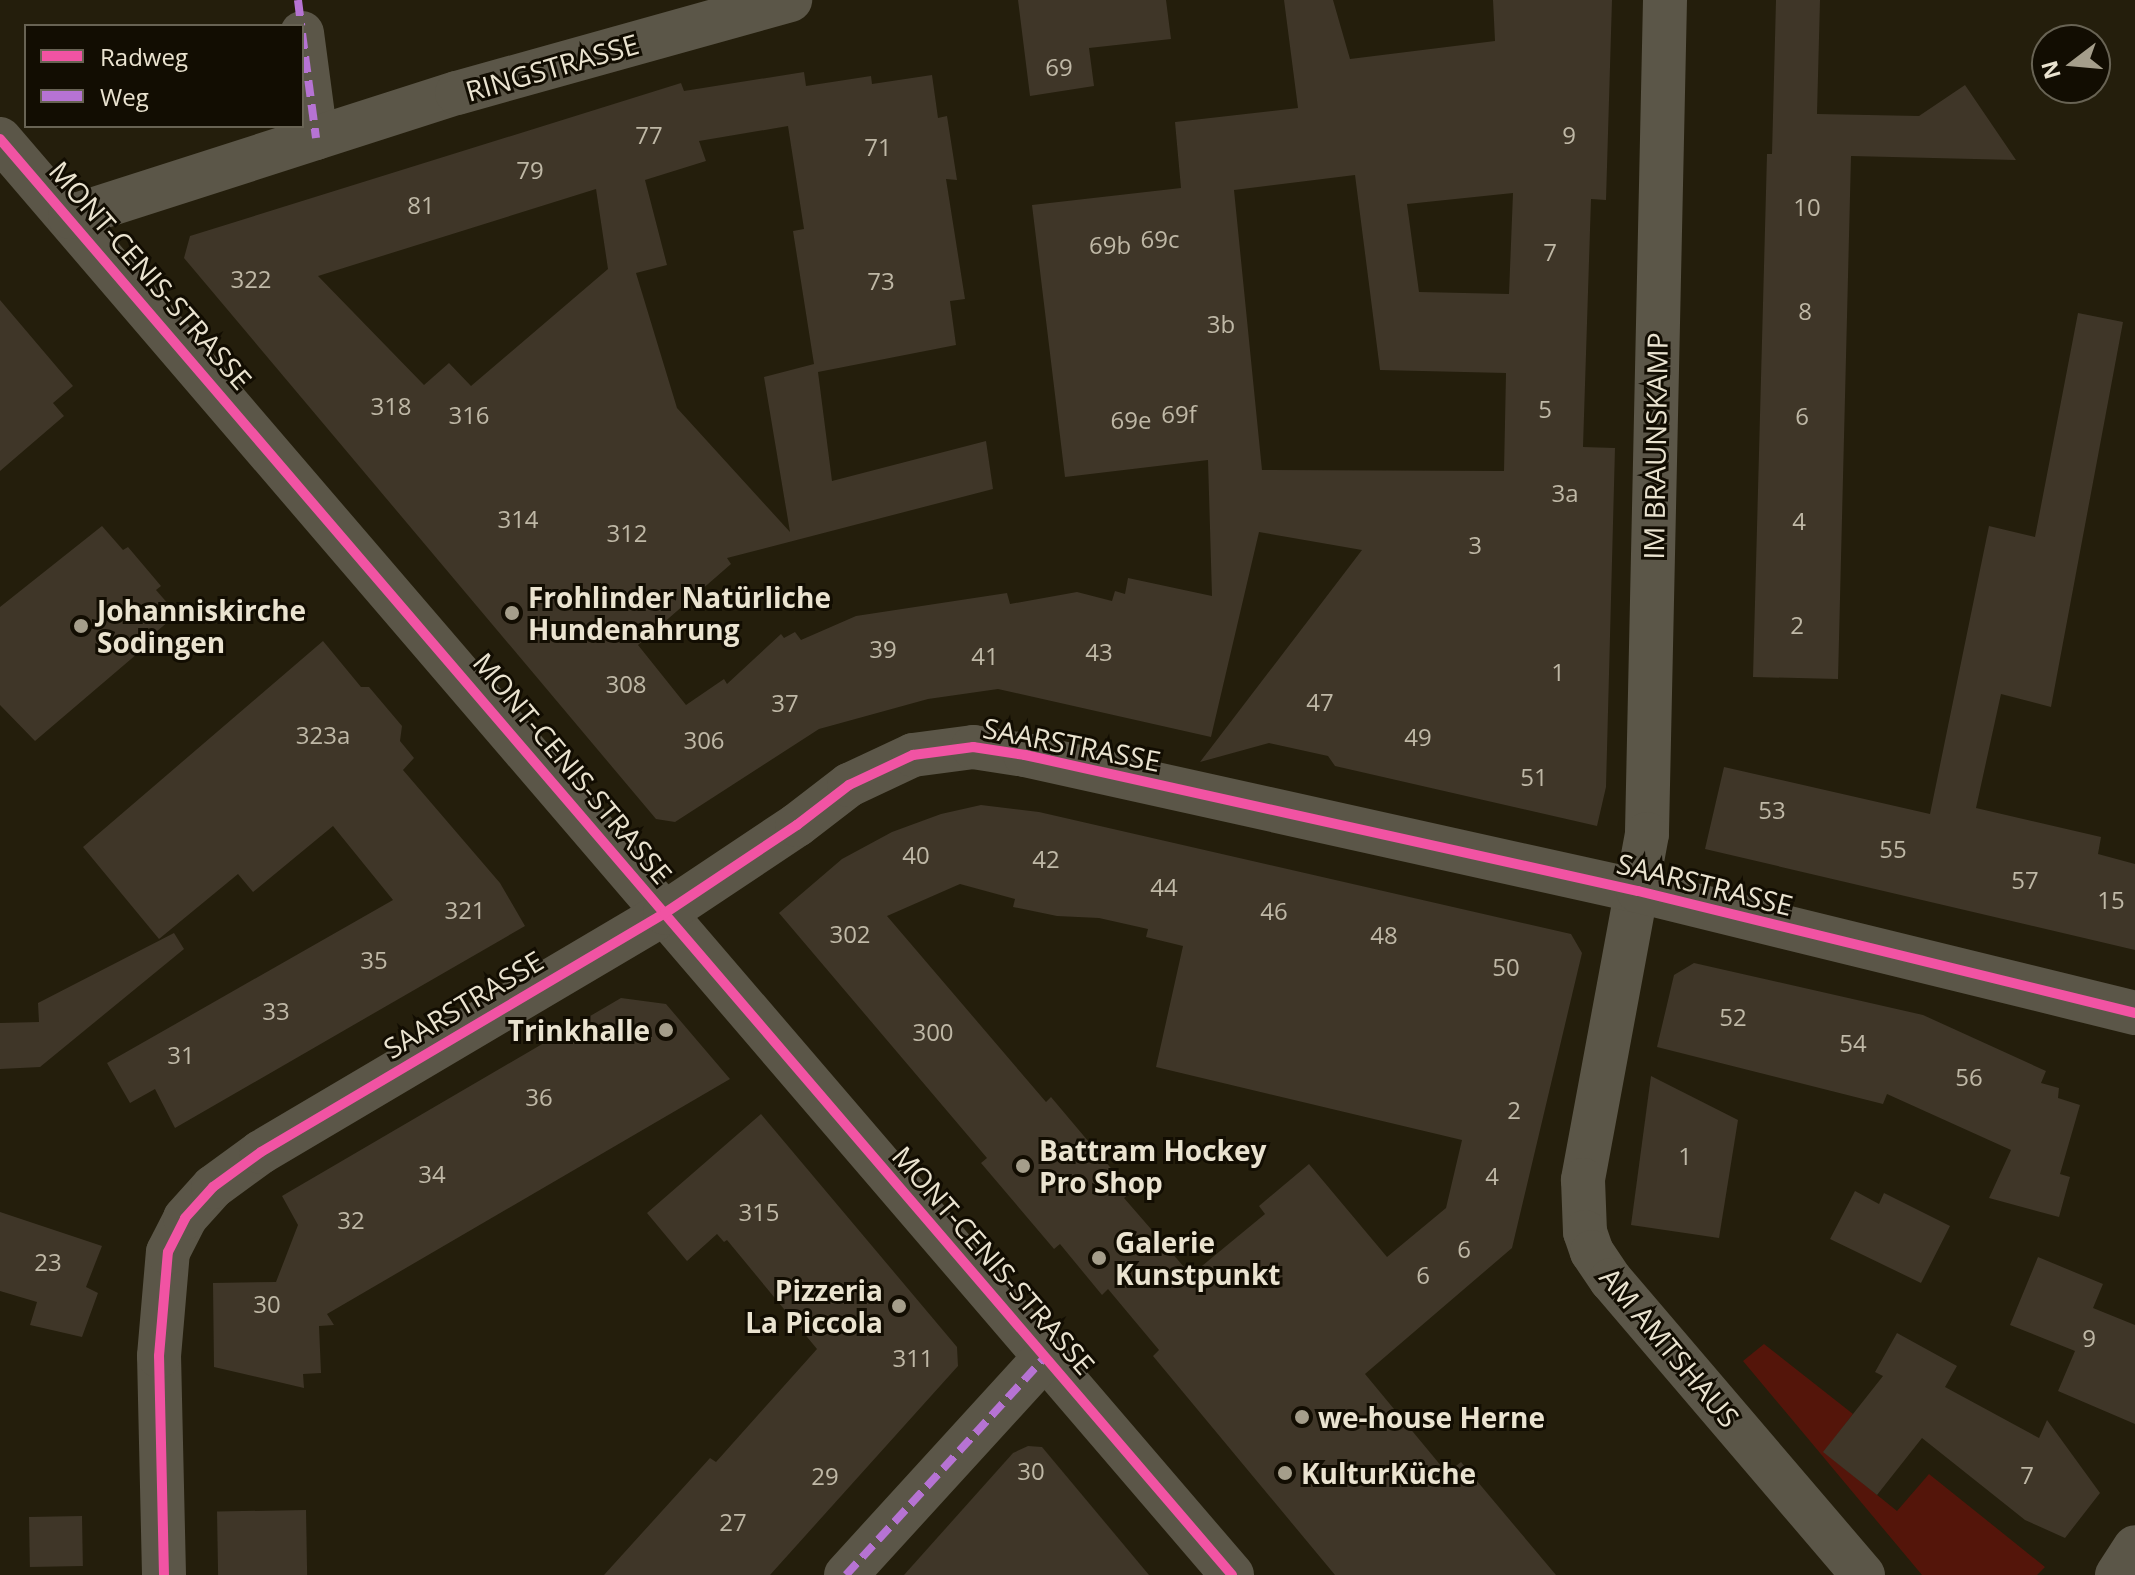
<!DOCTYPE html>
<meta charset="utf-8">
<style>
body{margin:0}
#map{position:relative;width:2135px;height:1575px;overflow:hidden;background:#241e0c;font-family:"Open Sans",sans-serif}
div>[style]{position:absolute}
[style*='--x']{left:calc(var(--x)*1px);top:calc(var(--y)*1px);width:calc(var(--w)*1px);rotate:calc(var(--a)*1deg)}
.green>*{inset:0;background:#54150a}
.building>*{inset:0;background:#3f3628;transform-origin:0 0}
.street>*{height:44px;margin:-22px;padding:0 22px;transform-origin:22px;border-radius:22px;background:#5b5648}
.quiet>*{height:8px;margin-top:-4px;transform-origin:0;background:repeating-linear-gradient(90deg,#b673d3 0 16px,transparent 0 24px)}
.cycleway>*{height:10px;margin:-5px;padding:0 5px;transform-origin:5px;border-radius:5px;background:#f153a3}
.dots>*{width:22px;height:22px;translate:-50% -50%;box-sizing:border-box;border:4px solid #120d02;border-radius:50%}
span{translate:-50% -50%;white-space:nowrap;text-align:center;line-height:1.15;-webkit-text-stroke:6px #120d02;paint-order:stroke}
.number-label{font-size:24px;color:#bfb8a6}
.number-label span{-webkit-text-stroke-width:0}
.street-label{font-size:28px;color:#eae3d0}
.poi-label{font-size:28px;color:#eae3d0;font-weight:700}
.left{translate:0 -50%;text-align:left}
.right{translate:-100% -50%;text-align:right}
.legend{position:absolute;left:24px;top:24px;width:280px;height:104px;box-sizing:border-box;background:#120d02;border:2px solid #686354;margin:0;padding:10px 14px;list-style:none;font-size:24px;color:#eae3d0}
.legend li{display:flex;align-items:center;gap:16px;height:40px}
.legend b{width:40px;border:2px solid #686354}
.north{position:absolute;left:2031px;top:24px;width:80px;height:80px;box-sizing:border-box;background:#120d02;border:2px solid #686354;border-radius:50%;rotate:254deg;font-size:22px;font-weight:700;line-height:32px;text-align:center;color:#eae3d0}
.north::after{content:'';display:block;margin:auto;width:28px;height:36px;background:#a59e8b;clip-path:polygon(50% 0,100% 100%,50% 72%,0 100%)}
</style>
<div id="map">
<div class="green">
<div style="clip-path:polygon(1764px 1344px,1853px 1414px,1824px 1452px,1897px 1511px,1929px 1474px,2045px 1567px,2037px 1575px,1922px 1575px,1743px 1361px)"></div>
</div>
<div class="building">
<div style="clip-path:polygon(1018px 0,1166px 0,1171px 39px,1089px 48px,1094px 86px,1030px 96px)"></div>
<div style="clip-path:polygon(evenodd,1284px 0,1333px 0,1350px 59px,1495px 41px,1493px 0,1612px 0,1606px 200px,1591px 199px,1583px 447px,1615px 448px,1606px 787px,1597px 826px,1335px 766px,1328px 756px,1269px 743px,1200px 762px,1362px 550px,1259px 532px,1211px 737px,998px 689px,928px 699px,819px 729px,675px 822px,656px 819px,184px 258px,190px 236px,681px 83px,684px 91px,804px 72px,806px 86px,871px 76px,872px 84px,932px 75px,938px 118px,947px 116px,957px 180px,946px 179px,965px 299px,950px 301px,956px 345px,818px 372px,832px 481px,986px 441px,993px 489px,727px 558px,731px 564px,638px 645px,686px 705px,724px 679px,727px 684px,781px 634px,784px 638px,795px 632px,801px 640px,856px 616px,1007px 593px,1010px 604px,1077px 592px,1112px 601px,1115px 591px,1125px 594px,1128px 578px,1212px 596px,1208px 460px,1065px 477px,1032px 205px,1181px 188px,1175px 122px,1298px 108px,1284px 0,788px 126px,804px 229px,793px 231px,814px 364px,764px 377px,790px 532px,677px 408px,636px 273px,667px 265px,645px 180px,706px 161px,699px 141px,788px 126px,1284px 0,1355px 175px,1380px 370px,1506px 373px,1504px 471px,1262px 470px,1234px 190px,1355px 175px,1284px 0,596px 189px,608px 269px,471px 386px,449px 363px,424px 385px,318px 276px,596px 189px,1284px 0,1513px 193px,1509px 294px,1419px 292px,1407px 204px,1513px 193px)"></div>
<div style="clip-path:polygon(1776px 0,1820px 0,1817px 114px,1919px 116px,1965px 85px,2016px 160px,1851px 156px,1838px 679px,1753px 677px,1767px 154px,1772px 154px)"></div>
<div style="clip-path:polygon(0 300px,73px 386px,53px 403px,64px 416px,0 471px)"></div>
<div style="clip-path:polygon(2078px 313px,2123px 322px,2051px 707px,2001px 694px,1976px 808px,2101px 837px,2098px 854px,2135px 864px,2135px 950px,1705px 849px,1724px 767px,1930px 814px,1989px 526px,2035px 537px)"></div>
<div style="clip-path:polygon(102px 526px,123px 550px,128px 547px,161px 586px,156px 590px,177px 614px,148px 639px,151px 642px,35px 741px,0 705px,0 607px)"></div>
<div style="clip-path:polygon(323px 641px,361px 687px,369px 687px,402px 726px,400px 741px,414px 758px,403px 770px,500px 883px,525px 926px,175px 1128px,155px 1089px,130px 1103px,107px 1063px,393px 900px,333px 826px,253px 892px,238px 874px,159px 939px,83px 847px)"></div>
<div style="clip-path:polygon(evenodd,981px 805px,1039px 812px,1571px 934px,1582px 953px,1512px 1248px,1365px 1374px,1447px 1473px,1461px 1462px,1556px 1575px,1335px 1575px,1153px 1356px,1159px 1350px,1108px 1289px,1102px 1295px,1060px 1244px,1054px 1249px,981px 1163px,987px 1158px,779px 913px,842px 859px,892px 832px,941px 814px,981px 805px,960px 884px,1015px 899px,1013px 907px,1057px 916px,1099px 918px,1148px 929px,1146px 937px,1183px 946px,1156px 1067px,1462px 1140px,1446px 1208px,1387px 1257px,1309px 1164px,1259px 1206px,1265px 1214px,1191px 1275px,1124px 1198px,1131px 1192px,1051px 1097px,1046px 1102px,887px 916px,960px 884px)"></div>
<div style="clip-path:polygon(174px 933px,184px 949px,40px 1067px,0 1069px,0 1023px,39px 1022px,38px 1003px)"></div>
<div style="clip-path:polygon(1694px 963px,1923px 1015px,2046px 1071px,2041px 1083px,2059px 1088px,2058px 1098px,2080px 1105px,2060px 1174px,2070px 1177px,2059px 1217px,1989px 1198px,2011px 1150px,1887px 1094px,1883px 1104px,1657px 1047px,1674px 975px)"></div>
<div style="clip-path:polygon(621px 998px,666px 1004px,730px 1079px,327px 1314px,334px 1325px,319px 1326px,321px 1373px,303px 1374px,304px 1388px,214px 1367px,213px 1283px,276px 1282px,298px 1225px,282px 1196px)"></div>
<div style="clip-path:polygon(1651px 1076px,1738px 1120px,1719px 1238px,1631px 1225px)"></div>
<div style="clip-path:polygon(761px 1114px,957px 1347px,958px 1366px,770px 1575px,604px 1575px,710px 1458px,716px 1462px,817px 1349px,727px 1240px,724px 1242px,717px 1234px,687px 1261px,647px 1213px)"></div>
<div style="clip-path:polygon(1855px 1191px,1879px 1204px,1884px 1193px,1950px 1226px,1921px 1283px,1830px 1239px)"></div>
<div style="clip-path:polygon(0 1212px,102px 1246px,86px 1287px,98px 1293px,82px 1337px,30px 1325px,37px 1302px,0 1291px)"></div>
<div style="clip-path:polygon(2038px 1257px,2103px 1284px,2093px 1308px,2135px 1325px,2135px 1424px,2058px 1391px,2075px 1351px,2010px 1325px)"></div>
<div style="clip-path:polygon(1897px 1333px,1957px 1366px,1945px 1387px,2039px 1438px,2047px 1420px,2100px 1493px,2065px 1538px,2025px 1520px,1922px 1438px,1877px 1495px,1823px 1452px,1883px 1376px,1875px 1372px)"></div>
<div style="clip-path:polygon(1028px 1446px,1042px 1447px,1149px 1575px,904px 1575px,1013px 1453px)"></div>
<div style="left:306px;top:1510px;width:65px;height:89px;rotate:89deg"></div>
<div style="left:82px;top:1516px;width:50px;height:53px;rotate:89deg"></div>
</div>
<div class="street">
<div style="--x:1665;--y:0;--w:834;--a:91.24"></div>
<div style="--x:1647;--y:834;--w:352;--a:100.5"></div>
<div style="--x:1583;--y:1180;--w:52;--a:87.8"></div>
<div style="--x:1585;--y:1232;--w:21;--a:71"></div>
<div style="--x:1592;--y:1252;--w:34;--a:56"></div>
<div style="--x:1611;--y:1280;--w:388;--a:49.5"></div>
<div style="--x:302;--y:33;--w:106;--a:82.4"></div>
<div style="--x:0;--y:139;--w:1892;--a:49.37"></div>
<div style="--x:70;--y:217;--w:406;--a:-17.8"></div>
<div style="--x:457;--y:93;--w:346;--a:-15.6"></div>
<div style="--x:164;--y:1575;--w:219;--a:-91.3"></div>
<div style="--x:159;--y:1356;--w:104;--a:-85.1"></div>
<div style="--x:168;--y:1252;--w:38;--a:-63"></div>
<div style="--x:185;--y:1218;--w:42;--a:-47.9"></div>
<div style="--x:213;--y:1187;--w:59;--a:-36.1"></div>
<div style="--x:261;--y:1152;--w:469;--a:-30.6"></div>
<div style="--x:665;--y:913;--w:159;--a:-33.7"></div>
<div style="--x:797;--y:825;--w:66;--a:-37.6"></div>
<div style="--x:849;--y:785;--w:71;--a:-25.1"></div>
<div style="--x:913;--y:755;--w:61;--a:-7.6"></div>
<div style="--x:973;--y:747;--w:53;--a:8.7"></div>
<div style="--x:1025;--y:755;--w:628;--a:12.51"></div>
<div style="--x:1638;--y:891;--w:512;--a:13.79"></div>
<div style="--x:846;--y:1575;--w:295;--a:-47.6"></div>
<div style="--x:2117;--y:1575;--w:33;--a:-57"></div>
</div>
<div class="quiet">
<div style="--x:298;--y:0;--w:26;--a:83"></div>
<div style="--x:302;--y:33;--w:106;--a:82.4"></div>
<div style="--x:846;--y:1575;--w:295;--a:-47.6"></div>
</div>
<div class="cycleway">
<div style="--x:0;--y:139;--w:1892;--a:49.37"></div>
<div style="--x:164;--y:1575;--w:219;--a:-91.3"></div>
<div style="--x:159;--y:1356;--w:104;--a:-85.1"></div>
<div style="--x:168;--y:1252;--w:38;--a:-63"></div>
<div style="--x:185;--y:1218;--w:42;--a:-47.9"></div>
<div style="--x:213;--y:1187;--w:59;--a:-36.1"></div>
<div style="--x:261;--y:1152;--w:469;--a:-30.6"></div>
<div style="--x:665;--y:913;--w:159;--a:-33.7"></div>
<div style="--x:797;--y:825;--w:66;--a:-37.6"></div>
<div style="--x:849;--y:785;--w:71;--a:-25.1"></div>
<div style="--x:913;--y:755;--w:61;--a:-7.6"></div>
<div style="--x:973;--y:747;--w:53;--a:8.7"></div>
<div style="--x:1025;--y:755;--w:628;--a:12.51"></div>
<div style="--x:1638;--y:891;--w:512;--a:13.79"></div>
</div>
<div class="dots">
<div style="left:512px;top:613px;background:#a59e8b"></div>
<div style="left:81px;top:626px;background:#a59e8b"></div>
<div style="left:666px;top:1030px;background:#a59e8b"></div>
<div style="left:1023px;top:1166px;background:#a59e8b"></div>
<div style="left:1099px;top:1258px;background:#a59e8b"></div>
<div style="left:899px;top:1306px;background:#a59e8b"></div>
<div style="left:1302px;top:1417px;background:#a59e8b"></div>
<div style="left:1285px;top:1473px;background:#a59e8b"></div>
</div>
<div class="number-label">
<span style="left:1059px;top:67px">69</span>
<span style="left:649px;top:135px">77</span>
<span style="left:1569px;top:135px">9</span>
<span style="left:878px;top:147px">71</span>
<span style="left:530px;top:170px">79</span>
<span style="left:421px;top:205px">81</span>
<span style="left:1807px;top:207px">10</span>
<span style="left:1160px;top:239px">69c</span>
<span style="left:1110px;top:245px">69b</span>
<span style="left:1550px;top:252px">7</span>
<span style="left:251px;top:279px">322</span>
<span style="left:881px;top:281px">73</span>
<span style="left:1805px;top:311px">8</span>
<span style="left:1221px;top:324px">3b</span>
<span style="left:391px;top:406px">318</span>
<span style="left:1545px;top:409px">5</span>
<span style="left:1179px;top:414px">69f</span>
<span style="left:469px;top:415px">316</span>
<span style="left:1802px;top:416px">6</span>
<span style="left:1131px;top:420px">69e</span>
<span style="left:1565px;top:493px">3a</span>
<span style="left:518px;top:519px">314</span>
<span style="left:1799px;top:521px">4</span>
<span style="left:627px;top:533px">312</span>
<span style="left:1475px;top:545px">3</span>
<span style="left:1797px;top:625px">2</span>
<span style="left:883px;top:649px">39</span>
<span style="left:1099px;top:652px">43</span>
<span style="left:985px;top:656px">41</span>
<span style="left:1558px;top:672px">1</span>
<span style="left:626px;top:684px">308</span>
<span style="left:1320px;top:702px">47</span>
<span style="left:785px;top:703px">37</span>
<span style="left:323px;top:735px">323a</span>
<span style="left:1418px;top:737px">49</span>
<span style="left:704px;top:740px">306</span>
<span style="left:1534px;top:777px">51</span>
<span style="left:1772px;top:810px">53</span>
<span style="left:1893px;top:849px">55</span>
<span style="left:916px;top:855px">40</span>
<span style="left:1046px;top:859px">42</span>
<span style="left:2025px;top:880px">57</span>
<span style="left:1164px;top:887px">44</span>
<span style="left:2111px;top:900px">15</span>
<span style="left:465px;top:910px">321</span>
<span style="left:1274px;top:911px">46</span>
<span style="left:850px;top:934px">302</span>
<span style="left:1384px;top:935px">48</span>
<span style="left:374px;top:960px">35</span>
<span style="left:1506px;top:967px">50</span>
<span style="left:276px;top:1011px">33</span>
<span style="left:1733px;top:1017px">52</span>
<span style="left:933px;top:1032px">300</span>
<span style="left:1853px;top:1043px">54</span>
<span style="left:181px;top:1055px">31</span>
<span style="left:1969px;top:1077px">56</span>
<span style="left:539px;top:1097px">36</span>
<span style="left:1514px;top:1110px">2</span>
<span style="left:1685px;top:1156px">1</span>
<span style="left:432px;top:1174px">34</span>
<span style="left:1492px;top:1176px">4</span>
<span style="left:759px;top:1212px">315</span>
<span style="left:351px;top:1220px">32</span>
<span style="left:1464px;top:1249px">6</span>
<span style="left:48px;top:1262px">23</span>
<span style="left:1423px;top:1275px">6</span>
<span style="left:267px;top:1304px">30</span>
<span style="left:2089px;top:1338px">9</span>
<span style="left:913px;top:1358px">311</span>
<span style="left:1031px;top:1471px">30</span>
<span style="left:2027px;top:1475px">7</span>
<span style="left:825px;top:1476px">29</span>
<span style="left:733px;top:1522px">27</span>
</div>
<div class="street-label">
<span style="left:552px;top:67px;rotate:-16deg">RINGSTRASSE</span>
<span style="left:151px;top:275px;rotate:49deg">MONT-CENIS-STRASSE</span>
<span style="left:1655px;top:446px;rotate:-89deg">IM BRAUNSKAMP</span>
<span style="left:1072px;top:744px;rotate:11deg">SAARSTRASSE</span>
<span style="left:573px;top:768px;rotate:50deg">MONT-CENIS-STRASSE</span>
<span style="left:1705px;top:884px;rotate:14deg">SAARSTRASSE</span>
<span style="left:463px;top:1004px;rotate:-31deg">SAARSTRASSE</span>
<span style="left:994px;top:1260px;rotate:49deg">MONT-CENIS-STRASSE</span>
<span style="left:1670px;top:1347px;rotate:50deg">AM AMTSHAUS</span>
</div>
<div class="poi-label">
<span class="left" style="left:528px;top:613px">Frohlinder Natürliche<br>Hundenahrung</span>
<span class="left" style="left:97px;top:626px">Johanniskirche<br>Sodingen</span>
<span class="right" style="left:650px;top:1030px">Trinkhalle</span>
<span class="left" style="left:1039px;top:1166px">Battram Hockey<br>Pro Shop</span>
<span class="left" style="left:1115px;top:1258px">Galerie<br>Kunstpunkt</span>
<span class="right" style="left:883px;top:1306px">Pizzeria<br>La Piccola</span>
<span class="left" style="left:1318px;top:1417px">we-house Herne</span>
<span class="left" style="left:1301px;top:1473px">KulturKüche</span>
</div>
<ul class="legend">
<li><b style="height:10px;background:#f153a3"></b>Radweg</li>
<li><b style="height:10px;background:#b673d3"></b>Weg</li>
</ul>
<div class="north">N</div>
</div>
